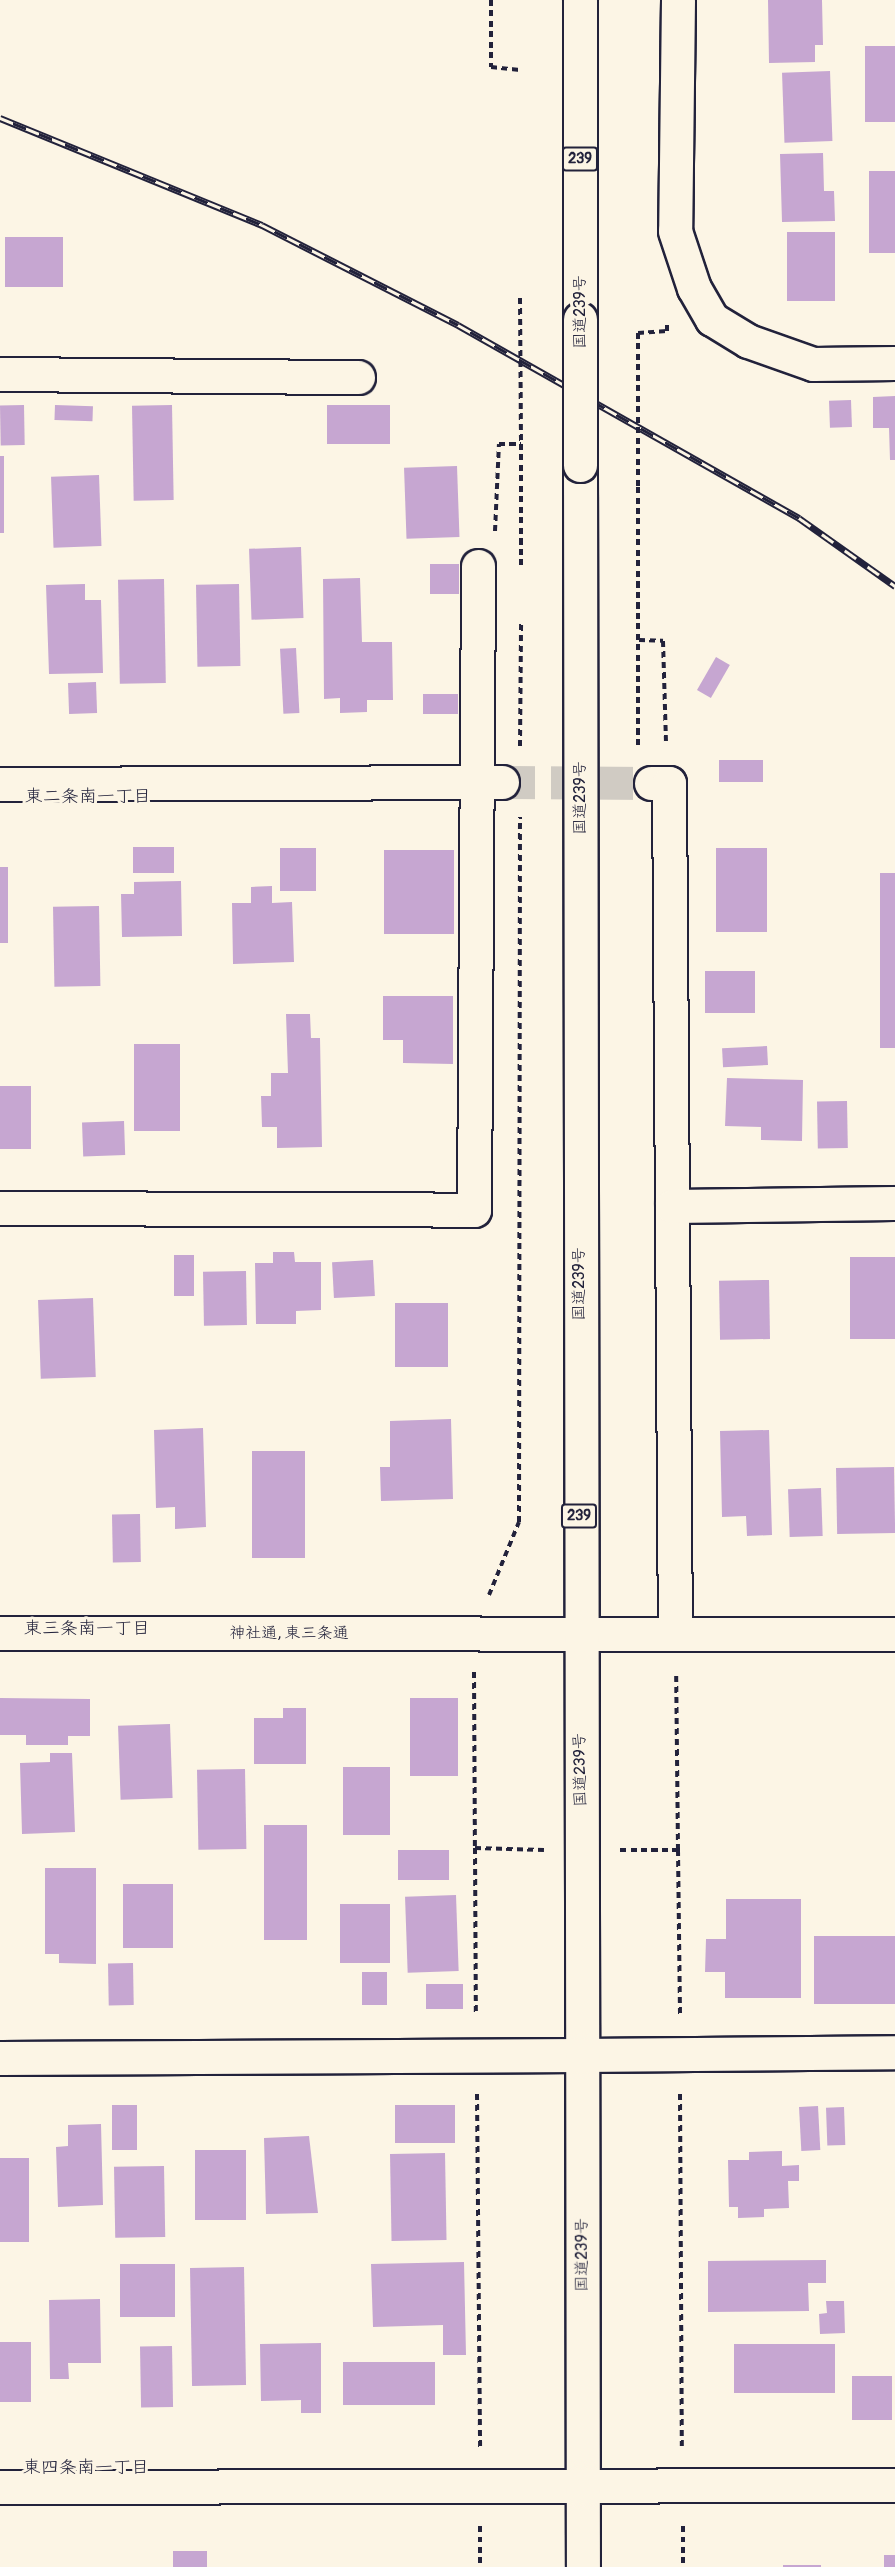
<!DOCTYPE html>
<meta charset="utf-8">
<style>
body{margin:0}
#map{position:relative;width:895px;height:2567px;overflow:hidden;background:#fcf5e5;font-family:Pangolin,"Klee One",sans-serif}
div>[style]{position:absolute}
[style*='--x']{left:calc(var(--x)*1px);top:calc(var(--y)*1px);width:calc(var(--w)*1px);rotate:calc(var(--a)*1deg)}
.building>*{inset:0;background:#c6a6d1;transform-origin:0 0}
.secondary-tunnel>*{height:33px;margin-top:-16.5px;transform-origin:0;background:repeating-linear-gradient(90deg,#d0cbc3 0 33px,transparent 0 49px)}
.path>*{height:4px;margin-top:-2px;transform-origin:0;background:repeating-linear-gradient(90deg,#22223b 0 6px,transparent 0 10.5px)}
.roads{filter:drop-shadow(2px 0 #22223b) drop-shadow(-2px 0 #22223b) drop-shadow(0 2px #22223b) drop-shadow(0 -2px #22223b)}
.street>*{height:33px;margin:-16.5px;padding:0 16.5px;transform-origin:16.5px;border-radius:16.5px;background:#fcf5e5}
.secondary>*{height:33px;margin:-16.5px;padding:0 16.5px;transform-origin:16.5px;border-radius:16.5px;background:#fcf5e5}
.highway>*{height:33px;margin:-16.5px;padding:0 16.5px;transform-origin:16.5px;border-radius:16.5px;background:#fcf5e5}
.rail>*{height:7px;margin-top:-3.5px;transform-origin:0;background:repeating-linear-gradient(90deg,#fcf5e5 0 14px,#22223b 0 28px);box-sizing:border-box;border-block:2px solid #22223b}
.path-bridge>*{height:4px;margin-top:-2px;transform-origin:0;background:repeating-linear-gradient(90deg,#22223b 0 6px,transparent 0 10.5px)}
.bridges{filter:drop-shadow(2px 0 #22223b) drop-shadow(-2px 0 #22223b) drop-shadow(0 2px #22223b) drop-shadow(0 -2px #22223b)}
.highway-bridge>*{height:33px;margin:-16.5px;padding:0 16.5px;transform-origin:16.5px;border-radius:16.5px;background:#fcf5e5}
span{translate:-50% -50%;white-space:nowrap;text-align:center;line-height:1.15;-webkit-text-stroke:6px #fcf5e5;paint-order:stroke}
.shield-label span{padding:2px 4px;background:#fcf5e5;border:2px solid;border-radius:4px;-webkit-text-stroke-width:0}
.shield-label{font-size:15px;color:#22223b;font-weight:700}
.street-label{font-size:16px;color:#22223b}
.neighbourhood-label{font-size:18px;color:#22223b}
</style>
<div id="map">
<div class="building">
<div style="clip-path:polygon(768px 0,822px 0,823px 45px,815px 45px,815px 62px,769px 63px)"></div>
<div style="left:865px;top:46px;width:30px;height:76px"></div>
<div style="left:830px;top:71px;width:70px;height:48px;rotate:88deg"></div>
<div style="clip-path:polygon(823px 153px,824px 191px,834px 191px,835px 221px,782px 222px,780px 154px)"></div>
<div style="left:895px;top:171px;width:82px;height:26px;rotate:90deg"></div>
<div style="left:787px;top:232px;width:48px;height:69px"></div>
<div style="left:5px;top:237px;width:58px;height:50px"></div>
<div style="clip-path:polygon(895px 396px,895px 460px,890px 460px,889px 428px,873px 428px,873px 397px)"></div>
<div style="left:851px;top:400px;width:27px;height:22px;rotate:88deg"></div>
<div style="left:24px;top:405px;width:40px;height:24px;rotate:89deg"></div>
<div style="left:55px;top:405px;width:38px;height:15px;rotate:2deg"></div>
<div style="left:172px;top:405px;width:95px;height:40px;rotate:89deg"></div>
<div style="left:327px;top:405px;width:63px;height:39px"></div>
<div style="left:0;top:456px;width:4px;height:77px"></div>
<div style="left:457px;top:466px;width:71px;height:53px;rotate:88deg"></div>
<div style="left:99px;top:475px;width:71px;height:48px;rotate:88deg"></div>
<div style="left:301px;top:547px;width:71px;height:52px;rotate:88deg"></div>
<div style="left:430px;top:564px;width:29px;height:30px"></div>
<div style="clip-path:polygon(360px 578px,362px 642px,392px 642px,393px 700px,367px 700px,367px 712px,340px 713px,340px 698px,324px 699px,323px 579px)"></div>
<div style="left:164px;top:579px;width:104px;height:46px;rotate:89deg"></div>
<div style="clip-path:polygon(85px 584px,85px 600px,101px 600px,103px 673px,49px 674px,46px 585px)"></div>
<div style="left:239px;top:584px;width:82px;height:43px;rotate:89deg"></div>
<div style="left:296px;top:648px;width:65px;height:16px;rotate:87deg"></div>
<div style="left:716px;top:657px;width:16px;height:38px;rotate:30deg"></div>
<div style="left:96px;top:682px;width:31px;height:28px;rotate:88deg"></div>
<div style="left:423px;top:694px;width:35px;height:20px"></div>
<div style="left:719px;top:760px;width:44px;height:22px"></div>
<div style="left:133px;top:847px;width:41px;height:26px"></div>
<div style="left:316px;top:848px;width:43px;height:36px;rotate:90deg"></div>
<div style="left:716px;top:848px;width:51px;height:84px"></div>
<div style="left:384px;top:850px;width:70px;height:84px"></div>
<div style="left:0;top:867px;width:8px;height:76px"></div>
<div style="left:880px;top:873px;width:15px;height:175px"></div>
<div style="clip-path:polygon(181px 881px,182px 936px,122px 937px,121px 894px,134px 894px,134px 882px)"></div>
<div style="clip-path:polygon(272px 886px,272px 903px,292px 902px,294px 962px,233px 964px,232px 903px,251px 903px,251px 887px)"></div>
<div style="left:99px;top:906px;width:80px;height:46px;rotate:89deg"></div>
<div style="left:705px;top:971px;width:50px;height:42px"></div>
<div style="clip-path:polygon(383px 996px,453px 996px,453px 1064px,403px 1063px,403px 1040px,383px 1040px)"></div>
<div style="clip-path:polygon(286px 1014px,310px 1014px,311px 1038px,320px 1038px,322px 1147px,277px 1148px,277px 1127px,262px 1127px,261px 1096px,271px 1096px,271px 1073px,288px 1073px)"></div>
<div style="left:134px;top:1044px;width:46px;height:87px"></div>
<div style="left:767px;top:1046px;width:19px;height:45px;rotate:87deg"></div>
<div style="clip-path:polygon(727px 1078px,803px 1080px,802px 1141px,761px 1140px,761px 1127px,725px 1126px)"></div>
<div style="left:0;top:1086px;width:31px;height:63px"></div>
<div style="left:847px;top:1101px;width:47px;height:30px;rotate:89deg"></div>
<div style="left:124px;top:1121px;width:34px;height:42px;rotate:88deg"></div>
<div style="clip-path:polygon(273px 1252px,294px 1252px,295px 1262px,321px 1262px,321px 1310px,296px 1311px,296px 1324px,256px 1324px,255px 1263px,273px 1263px)"></div>
<div style="left:174px;top:1255px;width:20px;height:41px"></div>
<div style="left:850px;top:1257px;width:45px;height:82px"></div>
<div style="left:373px;top:1260px;width:36px;height:41px;rotate:87deg"></div>
<div style="left:246px;top:1271px;width:54px;height:43px;rotate:89deg"></div>
<div style="left:769px;top:1280px;width:59px;height:50px;rotate:89deg"></div>
<div style="left:93px;top:1298px;width:79px;height:55px;rotate:88deg"></div>
<div style="left:395px;top:1303px;width:53px;height:64px"></div>
<div style="clip-path:polygon(451px 1419px,453px 1499px,381px 1501px,380px 1467px,390px 1467px,390px 1421px)"></div>
<div style="clip-path:polygon(203px 1428px,206px 1527px,175px 1529px,175px 1507px,156px 1508px,154px 1430px)"></div>
<div style="clip-path:polygon(769px 1430px,772px 1535px,747px 1536px,746px 1516px,722px 1517px,720px 1431px)"></div>
<div style="left:252px;top:1451px;width:53px;height:107px"></div>
<div style="left:894px;top:1467px;width:66px;height:58px;rotate:89deg"></div>
<div style="left:821px;top:1488px;width:48px;height:33px;rotate:88deg"></div>
<div style="left:140px;top:1514px;width:48px;height:28px;rotate:89deg"></div>
<div style="clip-path:polygon(0 1698px,90px 1699px,90px 1736px,68px 1736px,68px 1745px,26px 1745px,26px 1735px,0 1735px)"></div>
<div style="left:410px;top:1698px;width:48px;height:78px"></div>
<div style="clip-path:polygon(283px 1708px,306px 1708px,306px 1764px,254px 1764px,254px 1718px,283px 1718px)"></div>
<div style="left:170px;top:1724px;width:74px;height:52px;rotate:88deg"></div>
<div style="clip-path:polygon(50px 1753px,72px 1753px,75px 1832px,22px 1834px,20px 1763px,50px 1762px)"></div>
<div style="left:343px;top:1767px;width:47px;height:68px"></div>
<div style="left:245px;top:1769px;width:80px;height:48px;rotate:89deg"></div>
<div style="left:264px;top:1825px;width:43px;height:115px"></div>
<div style="left:398px;top:1850px;width:51px;height:30px"></div>
<div style="clip-path:polygon(45px 1868px,96px 1868px,96px 1964px,59px 1963px,59px 1954px,45px 1954px)"></div>
<div style="left:123px;top:1884px;width:50px;height:64px"></div>
<div style="left:456px;top:1895px;width:76px;height:51px;rotate:88deg"></div>
<div style="clip-path:polygon(726px 1899px,801px 1899px,801px 1998px,725px 1998px,725px 1972px,705px 1972px,706px 1939px,726px 1939px)"></div>
<div style="left:390px;top:1904px;width:59px;height:50px;rotate:90deg"></div>
<div style="left:814px;top:1936px;width:81px;height:68px"></div>
<div style="left:133px;top:1963px;width:42px;height:25px;rotate:89deg"></div>
<div style="left:362px;top:1972px;width:25px;height:33px"></div>
<div style="left:426px;top:1984px;width:37px;height:25px"></div>
<div style="left:112px;top:2105px;width:25px;height:45px"></div>
<div style="left:395px;top:2105px;width:60px;height:38px"></div>
<div style="left:818px;top:2106px;width:44px;height:19px;rotate:87deg"></div>
<div style="left:844px;top:2107px;width:38px;height:18px;rotate:88deg"></div>
<div style="clip-path:polygon(101px 2124px,103px 2205px,58px 2207px,56px 2147px,68px 2146px,68px 2125px)"></div>
<div style="clip-path:polygon(309px 2136px,318px 2213px,266px 2214px,264px 2138px)"></div>
<div style="left:195px;top:2150px;width:51px;height:70px"></div>
<div style="clip-path:polygon(782px 2151px,782px 2166px,799px 2165px,799px 2181px,788px 2181px,789px 2208px,764px 2209px,764px 2217px,738px 2218px,738px 2207px,729px 2207px,728px 2160px,749px 2160px,749px 2152px)"></div>
<div style="left:445px;top:2153px;width:87px;height:55px;rotate:89deg"></div>
<div style="left:0;top:2158px;width:29px;height:84px"></div>
<div style="left:164px;top:2166px;width:71px;height:50px;rotate:89deg"></div>
<div style="clip-path:polygon(826px 2260px,826px 2283px,808px 2283px,809px 2311px,708px 2312px,708px 2261px)"></div>
<div style="clip-path:polygon(464px 2262px,466px 2355px,443px 2355px,443px 2325px,373px 2327px,371px 2264px)"></div>
<div style="left:120px;top:2264px;width:55px;height:53px"></div>
<div style="left:244px;top:2267px;width:118px;height:54px;rotate:89deg"></div>
<div style="clip-path:polygon(100px 2299px,101px 2363px,68px 2363px,69px 2379px,50px 2379px,49px 2300px)"></div>
<div style="clip-path:polygon(826px 2301px,844px 2301px,845px 2333px,820px 2334px,819px 2314px,827px 2313px)"></div>
<div style="left:0;top:2342px;width:31px;height:60px"></div>
<div style="clip-path:polygon(321px 2343px,321px 2413px,301px 2413px,301px 2400px,261px 2401px,260px 2344px)"></div>
<div style="left:835px;top:2344px;width:49px;height:101px;rotate:90deg"></div>
<div style="left:172px;top:2346px;width:61px;height:32px;rotate:89deg"></div>
<div style="left:435px;top:2362px;width:43px;height:92px;rotate:90deg"></div>
<div style="left:852px;top:2376px;width:40px;height:44px"></div>
<div style="left:173px;top:2551px;width:34px;height:16px"></div>
<div style="left:884px;top:2555px;width:11px;height:12px"></div>
<div style="left:783px;top:2565px;width:38px;height:2px"></div>
</div>
<div class="secondary-tunnel">
<div style="--x:502;--y:782;--w:149;--a:0.4"></div>
</div>
<div class="path">
<div style="--x:491;--y:0;--w:67;--a:90"></div>
<div style="--x:491;--y:67;--w:29;--a:6"></div>
<div style="--x:638;--y:333;--w:29;--a:-4"></div>
<div style="--x:667;--y:331;--w:9;--a:-90"></div>
<div style="--x:638;--y:487;--w:258;--a:90"></div>
<div style="--x:495;--y:531;--w:87;--a:-87.4"></div>
<div style="--x:499;--y:444;--w:22;--a:0"></div>
<div style="--x:521;--y:444;--w:122;--a:90"></div>
<div style="--x:639;--y:640;--w:24;--a:2"></div>
<div style="--x:663;--y:641;--w:104;--a:88.3"></div>
<div style="--x:520;--y:746;--w:124;--a:-89.5"></div>
<div style="--x:489;--y:1595;--w:79;--a:-67.7"></div>
<div style="--x:519;--y:1522;--w:705;--a:-89.92"></div>
<div style="--x:474;--y:1672;--w:176;--a:89.7"></div>
<div style="--x:475;--y:1848;--w:69;--a:1.7"></div>
<div style="--x:475;--y:1848;--w:167;--a:89.7"></div>
<div style="--x:620;--y:1850;--w:58;--a:0"></div>
<div style="--x:678;--y:1850;--w:178;--a:-90.6"></div>
<div style="--x:678;--y:1850;--w:164;--a:89.3"></div>
<div style="--x:477;--y:2094;--w:353;--a:89.5"></div>
<div style="--x:680;--y:2094;--w:352;--a:89.7"></div>
<div style="--x:480;--y:2526;--w:41;--a:90"></div>
<div style="--x:683;--y:2526;--w:41;--a:90"></div>
</div>
<div class="roads">
<div class="street">
<div style="--x:678;--y:0;--w:231;--a:90.7"></div>
<div style="--x:675;--y:231;--w:60;--a:71.6"></div>
<div style="--x:694;--y:288;--w:36;--a:60"></div>
<div style="--x:712;--y:319;--w:42;--a:31.4"></div>
<div style="--x:748;--y:341;--w:69;--a:19.5"></div>
<div style="--x:813;--y:364;--w:82;--a:-0.7"></div>
<div style="--x:0;--y:374;--w:358;--a:0.5"></div>
<div style="--x:651;--y:783;--w:18;--a:0"></div>
<div style="--x:669;--y:783;--w:851;--a:89.6"></div>
<div style="--x:672;--y:1206;--w:223;--a:-0.8"></div>
<div style="--x:0;--y:1208;--w:474;--a:0.2"></div>
<div style="--x:474;--y:1210;--w:644;--a:-89.64"></div>
<div style="--x:0;--y:2058;--w:580;--a:-0.3"></div>
</div>
<div class="secondary">
<div style="--x:0;--y:784;--w:502;--a:-0.23"></div>
<div style="--x:0;--y:1633;--w:895;--a:0.06"></div>
<div style="--x:580;--y:2055;--w:315;--a:-0.5"></div>
<div style="--x:0;--y:2487;--w:895;--a:-0.13"></div>
</div>
<div class="highway">
<div style="--x:580;--y:0;--w:319;--a:90"></div>
<div style="--x:580;--y:465;--w:2102;--a:89.92"></div>
</div>
</div>
<div class="rail">
<div style="--x:0;--y:118;--w:283;--a:22.2"></div>
<div style="--x:262;--y:225;--w:220;--a:27"></div>
<div style="--x:458;--y:325;--w:392;--a:29.5"></div>
<div style="--x:799;--y:518;--w:118;--a:35.3"></div>
</div>
<div class="path-bridge">
<div style="--x:520;--y:298;--w:146;--a:89.6"></div>
<div style="--x:638;--y:333;--w:154;--a:90"></div>
</div>
<div class="bridges">
<div class="highway-bridge">
<div style="--x:580;--y:319;--w:146;--a:90"></div>
</div>
</div>
<div class="shield-label">
<span style="left:580px;top:159px">239</span>
<span style="left:579px;top:1516px">239</span>
</div>
<div class="street-label">
<span style="left:580px;top:312px;rotate:-90deg">国道239号</span>
<span style="left:580px;top:798px;rotate:-90deg">国道239号</span>
<span style="left:579px;top:1284px;rotate:-90deg">国道239号</span>
<span style="left:289px;top:1633px">神社通, 東三条通</span>
<span style="left:580px;top:1770px;rotate:-91deg">国道239号</span>
<span style="left:582px;top:2255px;rotate:-90deg">国道239号</span>
</div>
<div class="neighbourhood-label">
<span style="left:88px;top:797px">東二条南一丁目</span>
<span style="left:87px;top:1629px">東三条南一丁目</span>
<span style="left:86px;top:2468px">東四条南一丁目</span>
</div>
</div>
